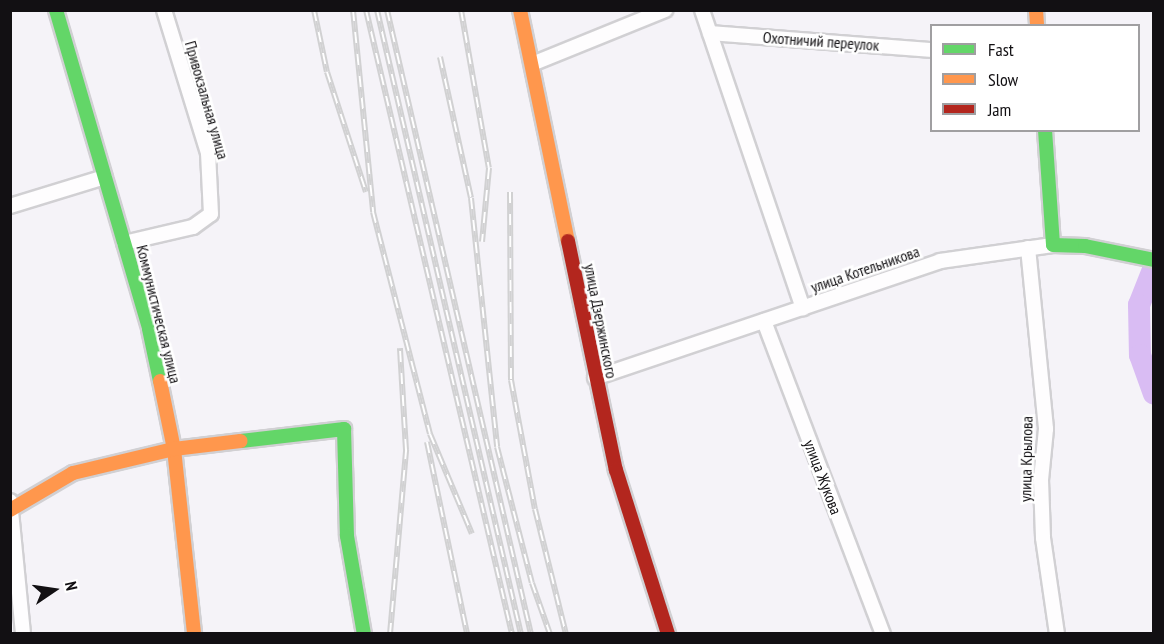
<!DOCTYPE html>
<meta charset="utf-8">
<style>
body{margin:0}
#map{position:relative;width:1164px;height:644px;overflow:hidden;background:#f5f3f8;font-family:"PT Sans Narrow",sans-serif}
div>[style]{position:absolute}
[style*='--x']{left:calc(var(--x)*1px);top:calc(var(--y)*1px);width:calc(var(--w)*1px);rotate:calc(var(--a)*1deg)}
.river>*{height:22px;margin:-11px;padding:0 11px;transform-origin:11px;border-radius:11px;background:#d9bcf3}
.roads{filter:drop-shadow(2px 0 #d1d0d3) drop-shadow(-2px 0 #d1d0d3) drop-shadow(0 2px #d1d0d3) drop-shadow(0 -2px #d1d0d3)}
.street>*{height:14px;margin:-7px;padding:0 7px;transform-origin:7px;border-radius:7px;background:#fefdfe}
.fast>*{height:14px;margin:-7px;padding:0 7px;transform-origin:7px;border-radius:7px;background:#63d668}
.slow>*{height:14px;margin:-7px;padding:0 7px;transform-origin:7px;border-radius:7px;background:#ff974d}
.jam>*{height:14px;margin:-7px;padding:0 7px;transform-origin:7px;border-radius:7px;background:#b3261e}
.rail>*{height:6px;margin-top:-3px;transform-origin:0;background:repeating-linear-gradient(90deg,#fff 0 11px,#d1d1d2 0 22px);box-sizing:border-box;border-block:2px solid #d1d1d2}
span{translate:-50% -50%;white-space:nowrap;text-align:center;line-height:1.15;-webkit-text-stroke:5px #fff;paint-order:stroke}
.street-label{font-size:16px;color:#121013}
.frame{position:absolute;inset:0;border:12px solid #121013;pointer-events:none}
.legend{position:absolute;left:930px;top:24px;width:210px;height:108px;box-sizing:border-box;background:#fff;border:2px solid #a09fa1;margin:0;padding:8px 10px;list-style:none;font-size:18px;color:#121013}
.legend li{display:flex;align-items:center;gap:12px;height:30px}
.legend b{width:30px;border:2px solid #a09fa1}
.north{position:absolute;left:24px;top:560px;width:60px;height:60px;-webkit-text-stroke:4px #fff;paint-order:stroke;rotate:77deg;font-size:16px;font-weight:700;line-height:24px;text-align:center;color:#121013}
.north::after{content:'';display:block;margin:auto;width:21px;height:27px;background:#121013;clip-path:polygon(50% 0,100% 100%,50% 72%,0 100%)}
</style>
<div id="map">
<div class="river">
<div style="--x:1154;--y:267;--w:41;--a:111.5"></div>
<div style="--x:1139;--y:305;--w:50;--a:88.9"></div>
<div style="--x:1140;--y:355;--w:41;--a:70.3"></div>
</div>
<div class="roads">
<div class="street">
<div style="--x:702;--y:10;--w:315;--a:71.3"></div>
<div style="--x:710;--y:33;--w:223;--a:4.4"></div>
<div style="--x:532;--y:64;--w:144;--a:-22.1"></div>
<div style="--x:10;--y:206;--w:99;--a:-17"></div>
<div style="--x:124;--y:243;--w:71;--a:-13.1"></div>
<div style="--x:193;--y:227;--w:22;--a:-36"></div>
<div style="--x:211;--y:214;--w:61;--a:-92.8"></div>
<div style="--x:208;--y:153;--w:150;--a:-107.1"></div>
<div style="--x:1028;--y:248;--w:182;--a:84.3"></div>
<div style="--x:1046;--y:429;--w:51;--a:95.6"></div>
<div style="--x:1041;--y:480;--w:58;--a:88"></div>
<div style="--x:1043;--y:538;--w:97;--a:81.7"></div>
<div style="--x:764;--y:321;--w:335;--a:69.2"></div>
<div style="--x:595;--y:378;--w:364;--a:-18.7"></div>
<div style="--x:940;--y:261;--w:114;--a:-8.1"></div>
<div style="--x:10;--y:501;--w:134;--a:84.4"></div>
</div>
<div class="fast">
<div style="--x:56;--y:10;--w:332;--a:73.7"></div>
<div style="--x:149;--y:329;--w:53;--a:78.1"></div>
<div style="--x:1045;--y:130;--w:115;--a:86"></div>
<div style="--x:1053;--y:245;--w:32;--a:2"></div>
<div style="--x:1085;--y:246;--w:70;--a:11.5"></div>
<div style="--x:241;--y:441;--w:104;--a:-6.6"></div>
<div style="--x:344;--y:429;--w:107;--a:88.4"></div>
<div style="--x:347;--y:536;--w:99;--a:80.2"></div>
</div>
<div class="slow">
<div style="--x:520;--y:10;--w:236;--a:78.3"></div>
<div style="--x:1036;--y:10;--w:16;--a:86"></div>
<div style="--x:160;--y:381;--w:69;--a:78.4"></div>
<div style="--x:174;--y:449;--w:186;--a:83.8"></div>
<div style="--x:10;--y:510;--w:73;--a:-30.4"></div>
<div style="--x:73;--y:473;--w:104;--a:-13.4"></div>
<div style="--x:174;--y:449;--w:67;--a:-6.8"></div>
</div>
<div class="jam">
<div style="--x:568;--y:241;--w:234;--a:78.2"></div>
<div style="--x:616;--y:470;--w:172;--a:72.4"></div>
</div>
</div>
<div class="rail">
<div style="--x:314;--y:10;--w:63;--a:78.2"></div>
<div style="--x:327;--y:72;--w:126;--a:72"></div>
<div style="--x:353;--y:10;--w:203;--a:84.3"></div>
<div style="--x:373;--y:212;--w:229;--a:75.6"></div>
<div style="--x:430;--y:434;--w:108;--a:67.2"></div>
<div style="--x:366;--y:10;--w:641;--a:76.83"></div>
<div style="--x:377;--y:10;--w:640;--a:77.01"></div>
<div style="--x:387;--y:10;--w:640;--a:77.01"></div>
<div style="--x:461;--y:10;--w:160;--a:80"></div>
<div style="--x:489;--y:168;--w:74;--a:95.4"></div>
<div style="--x:440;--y:57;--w:144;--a:77.6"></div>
<div style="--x:471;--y:198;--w:250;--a:84"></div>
<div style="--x:497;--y:447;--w:140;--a:75.6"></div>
<div style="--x:532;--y:583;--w:54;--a:70.6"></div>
<div style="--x:510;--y:192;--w:188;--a:89.7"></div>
<div style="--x:511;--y:380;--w:131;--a:79.5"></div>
<div style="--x:535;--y:509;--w:129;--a:76.1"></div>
<div style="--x:427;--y:442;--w:196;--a:78.2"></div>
<div style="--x:390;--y:634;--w:185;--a:-85"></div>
<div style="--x:406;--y:450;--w:102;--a:-93.4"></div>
</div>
<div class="street-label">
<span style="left:821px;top:41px;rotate:4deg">Охотничий переулок</span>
<span style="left:207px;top:100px;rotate:74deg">Привокзальная улица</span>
<span style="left:865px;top:269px;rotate:-19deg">улица Котельникова</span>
<span style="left:159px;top:314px;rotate:76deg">Коммунистическая улица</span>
<span style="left:601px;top:321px;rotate:79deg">улица Дзержинского</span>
<span style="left:1026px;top:459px;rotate:-89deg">улица Крылова</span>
<span style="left:823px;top:477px;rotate:69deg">улица Жукова</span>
</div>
<div class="frame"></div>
<ul class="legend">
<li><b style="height:8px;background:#63d668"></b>Fast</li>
<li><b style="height:8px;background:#ff974d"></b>Slow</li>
<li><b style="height:8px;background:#b3261e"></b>Jam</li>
</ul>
<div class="north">N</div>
</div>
